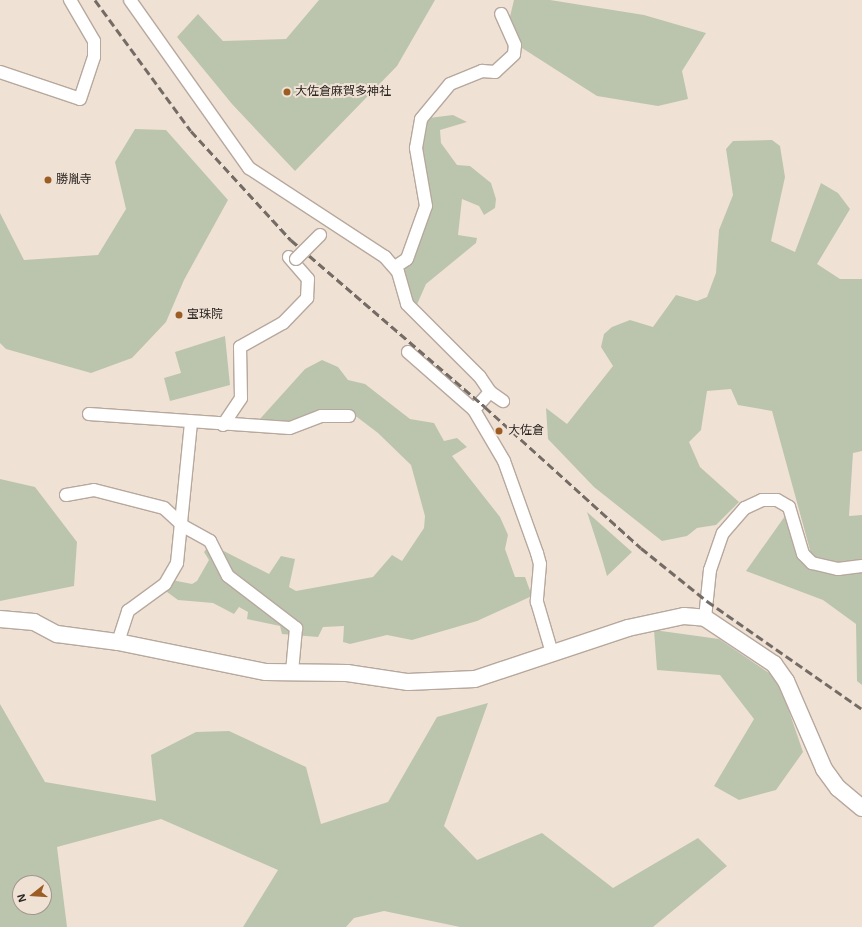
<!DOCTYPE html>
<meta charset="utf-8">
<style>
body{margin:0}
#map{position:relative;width:862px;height:927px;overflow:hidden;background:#f0e1d5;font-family:Arial,"Noto Sans JP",sans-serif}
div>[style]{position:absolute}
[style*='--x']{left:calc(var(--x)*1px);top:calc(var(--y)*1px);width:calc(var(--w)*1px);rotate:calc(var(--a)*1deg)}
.green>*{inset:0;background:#bbc5ae}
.roads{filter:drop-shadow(1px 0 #b7a89d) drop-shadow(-1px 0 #b7a89d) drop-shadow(0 1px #b7a89d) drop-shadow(0 -1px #b7a89d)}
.street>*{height:12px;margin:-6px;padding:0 6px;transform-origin:6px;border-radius:6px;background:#fff}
.secondary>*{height:16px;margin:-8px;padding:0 8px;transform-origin:8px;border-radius:8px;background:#fff}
.rail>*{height:3px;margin-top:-1.5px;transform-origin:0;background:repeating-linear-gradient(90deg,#746b64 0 8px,transparent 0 12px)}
.bridges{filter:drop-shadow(1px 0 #b7a89d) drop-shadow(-1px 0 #b7a89d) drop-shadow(0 1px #b7a89d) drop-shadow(0 -1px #b7a89d)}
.street-bridge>*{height:12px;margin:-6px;padding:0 6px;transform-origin:6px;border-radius:6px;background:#fff}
.dots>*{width:11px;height:11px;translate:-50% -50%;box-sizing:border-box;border:2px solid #f0e1d5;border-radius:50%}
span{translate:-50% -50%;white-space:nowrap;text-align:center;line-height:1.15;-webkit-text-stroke:4px #f0e1d5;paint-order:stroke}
.poi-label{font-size:12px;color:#2a2521}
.left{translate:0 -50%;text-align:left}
.north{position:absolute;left:12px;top:875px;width:40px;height:40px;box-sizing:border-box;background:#f0e1d5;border:1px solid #a1968d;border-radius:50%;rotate:253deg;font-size:11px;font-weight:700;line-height:16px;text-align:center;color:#2a2521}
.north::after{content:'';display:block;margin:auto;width:14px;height:18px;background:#9c5d25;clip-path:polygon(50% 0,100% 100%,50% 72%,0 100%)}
</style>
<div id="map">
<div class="green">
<div style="clip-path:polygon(319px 0,435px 0,397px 66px,295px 171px,232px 104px,177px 37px,198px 14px,223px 41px,286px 39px)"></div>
<div style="clip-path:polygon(514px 0,550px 0,644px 15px,706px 33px,682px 71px,688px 99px,658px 106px,597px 96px,505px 37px)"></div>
<div style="clip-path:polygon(453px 115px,467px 122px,440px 130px,441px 143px,457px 165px,470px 166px,491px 183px,496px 199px,495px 208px,484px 215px,479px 206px,462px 199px,458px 235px,477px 238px,476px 243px,426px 284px,415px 309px,400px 273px,424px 227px,419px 154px,421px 127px,429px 118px)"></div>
<div style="clip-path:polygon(135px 129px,166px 130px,228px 200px,184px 280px,166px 322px,132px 358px,91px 373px,6px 349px,0 343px,0 213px,24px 260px,98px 255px,126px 209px,115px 162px)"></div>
<div style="clip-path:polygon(772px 140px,780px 146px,785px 177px,771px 241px,795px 252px,821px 183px,838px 193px,850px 209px,817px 264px,840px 279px,862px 279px,862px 451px,853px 453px,849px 516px,862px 515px,862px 564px,848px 567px,813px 561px,772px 411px,738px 405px,731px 389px,707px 391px,701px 430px,689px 442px,700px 467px,739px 502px,716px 525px,697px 528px,687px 536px,662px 541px,594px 487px,548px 439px,546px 408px,567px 424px,613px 366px,601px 347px,604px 334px,612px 327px,630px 320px,653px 327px,676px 295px,697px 301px,707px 297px,716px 273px,719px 230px,733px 195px,726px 149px,733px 141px)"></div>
<div style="clip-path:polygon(225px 336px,230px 385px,170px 401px,164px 378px,181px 373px,175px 352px)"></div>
<div style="clip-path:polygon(322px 360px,338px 367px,348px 380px,365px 384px,410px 419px,434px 423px,444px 441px,457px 438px,467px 447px,452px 456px,500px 517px,508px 535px,505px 549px,515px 577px,525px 577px,532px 596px,477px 621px,412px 640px,387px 635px,350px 644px,343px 642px,344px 626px,323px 627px,318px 637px,282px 634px,280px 626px,247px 619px,248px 612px,239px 607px,234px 614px,213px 603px,178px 600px,163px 589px,172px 580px,192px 584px,197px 581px,209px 560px,204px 552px,210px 544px,269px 574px,281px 556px,295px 559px,289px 587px,296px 591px,373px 577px,392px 555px,402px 561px,424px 528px,425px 516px,411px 465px,378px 433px,357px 417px,340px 414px,290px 425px,259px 420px,305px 369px)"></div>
<div style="clip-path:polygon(0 479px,35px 487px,77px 542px,74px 586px,0 601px)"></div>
<div style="clip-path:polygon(587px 512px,632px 552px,607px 576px,601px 555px)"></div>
<div style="clip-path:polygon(785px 516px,796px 555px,813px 565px,862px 568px,862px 685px,857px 681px,856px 624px,823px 600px,746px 571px)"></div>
<div style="clip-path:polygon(654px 630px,719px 639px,778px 679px,803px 752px,776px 790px,739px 800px,714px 786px,754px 719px,720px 675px,657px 670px)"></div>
<div style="clip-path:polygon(evenodd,488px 703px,444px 826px,477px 860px,542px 833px,613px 888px,698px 838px,727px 866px,653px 927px,460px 927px,384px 911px,354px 918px,346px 927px,243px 927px,278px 870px,161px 819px,57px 847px,67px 927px,0 927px,0 704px,45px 782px,156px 801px,151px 755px,196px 732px,229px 731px,306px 767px,321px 824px,388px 802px,437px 717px,488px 703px,20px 883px,44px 883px,44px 907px,20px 907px,20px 883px)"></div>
</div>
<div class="roads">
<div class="street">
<div style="--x:130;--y:0;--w:206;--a:54.7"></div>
<div style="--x:249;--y:168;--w:163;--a:33.2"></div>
<div style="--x:385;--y:257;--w:20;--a:49"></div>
<div style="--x:398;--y:272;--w:33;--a:74"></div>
<div style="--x:407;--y:304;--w:103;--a:45"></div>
<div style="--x:480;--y:377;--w:18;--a:56"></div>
<div style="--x:490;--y:392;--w:16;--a:35"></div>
<div style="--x:0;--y:72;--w:84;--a:18.6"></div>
<div style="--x:80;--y:99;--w:44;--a:-71.6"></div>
<div style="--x:94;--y:57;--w:16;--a:-90"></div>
<div style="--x:94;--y:41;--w:48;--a:-120.3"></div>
<div style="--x:395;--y:267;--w:14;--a:-34"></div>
<div style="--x:407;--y:259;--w:56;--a:-70.3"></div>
<div style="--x:426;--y:206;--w:59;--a:-99.8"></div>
<div style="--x:416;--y:148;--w:29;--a:-80"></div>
<div style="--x:421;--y:119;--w:45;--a:-50.4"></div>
<div style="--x:450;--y:84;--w:35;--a:-22"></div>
<div style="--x:482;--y:71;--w:13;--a:4"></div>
<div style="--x:495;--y:72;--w:26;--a:-43"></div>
<div style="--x:514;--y:54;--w:9;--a:-84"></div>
<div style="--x:515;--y:45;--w:34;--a:-114"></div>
<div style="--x:408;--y:352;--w:88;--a:41.3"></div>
<div style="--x:490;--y:392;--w:24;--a:132"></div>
<div style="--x:474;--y:410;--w:59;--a:59.5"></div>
<div style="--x:504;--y:461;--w:98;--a:70.3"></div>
<div style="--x:537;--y:553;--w:11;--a:75"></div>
<div style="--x:540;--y:564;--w:38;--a:95"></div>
<div style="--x:537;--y:602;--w:53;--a:73.6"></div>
<div style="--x:89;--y:414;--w:201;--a:4"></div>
<div style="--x:290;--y:428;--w:33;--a:-21"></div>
<div style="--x:321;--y:416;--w:28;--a:0"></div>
<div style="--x:223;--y:425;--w:32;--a:-56"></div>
<div style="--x:241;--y:398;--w:51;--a:-91.1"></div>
<div style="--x:240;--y:347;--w:49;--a:-29.2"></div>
<div style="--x:283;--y:323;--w:35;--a:-46"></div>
<div style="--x:307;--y:298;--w:19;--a:-87"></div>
<div style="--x:308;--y:279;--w:29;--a:-131"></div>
<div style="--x:66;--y:495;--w:28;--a:-10"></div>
<div style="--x:94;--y:490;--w:72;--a:14.4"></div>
<div style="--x:164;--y:508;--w:26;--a:43"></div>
<div style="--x:183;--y:526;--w:31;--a:29"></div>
<div style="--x:210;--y:541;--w:39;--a:63"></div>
<div style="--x:228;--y:576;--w:86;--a:37.4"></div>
<div style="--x:296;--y:628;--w:44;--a:95.2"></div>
<div style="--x:705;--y:618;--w:48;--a:-84.1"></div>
<div style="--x:710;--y:570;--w:39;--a:-71"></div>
<div style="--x:723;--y:533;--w:33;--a:-49"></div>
<div style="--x:745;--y:508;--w:19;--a:-25"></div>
<div style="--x:762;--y:500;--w:15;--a:0"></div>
<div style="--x:777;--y:500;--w:14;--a:30"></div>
<div style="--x:789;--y:507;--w:49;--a:73.4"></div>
<div style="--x:803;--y:554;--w:13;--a:45"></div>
<div style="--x:812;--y:563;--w:27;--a:13"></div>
<div style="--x:838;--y:569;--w:24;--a:-7"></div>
<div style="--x:118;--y:642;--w:33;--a:-72"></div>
<div style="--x:128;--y:611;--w:46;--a:-36.1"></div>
<div style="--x:165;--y:584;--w:24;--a:-60"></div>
<div style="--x:177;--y:563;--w:142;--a:-84.3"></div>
</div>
<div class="secondary">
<div style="--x:0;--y:619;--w:34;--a:5"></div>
<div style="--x:34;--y:622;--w:26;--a:28"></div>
<div style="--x:57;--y:634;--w:62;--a:7.5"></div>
<div style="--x:118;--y:642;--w:151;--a:11.5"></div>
<div style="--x:266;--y:672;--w:81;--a:0.7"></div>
<div style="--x:347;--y:673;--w:62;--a:8.4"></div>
<div style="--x:408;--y:682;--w:67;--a:-2.6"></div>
<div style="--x:475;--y:679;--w:161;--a:-18.4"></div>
<div style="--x:628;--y:628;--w:57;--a:-12.1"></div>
<div style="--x:684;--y:616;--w:21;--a:5"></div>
<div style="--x:705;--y:618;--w:83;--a:33.7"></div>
<div style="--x:774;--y:664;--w:21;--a:55"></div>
<div style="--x:786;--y:681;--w:96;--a:66.6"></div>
<div style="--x:824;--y:769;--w:24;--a:54"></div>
<div style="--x:838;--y:788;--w:31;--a:40"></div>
</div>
</div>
<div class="rail">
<div style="--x:95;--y:0;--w:162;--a:53.8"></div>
<div style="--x:191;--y:131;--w:148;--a:47.5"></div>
<div style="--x:291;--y:240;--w:256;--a:40.7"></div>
<div style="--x:485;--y:407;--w:210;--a:42.1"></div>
<div style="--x:641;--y:548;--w:85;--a:38.8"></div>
<div style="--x:707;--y:601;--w:189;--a:34.9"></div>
</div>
<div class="bridges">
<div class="street-bridge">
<div style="--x:296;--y:259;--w:34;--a:-45"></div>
</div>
</div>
<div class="dots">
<div style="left:287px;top:92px;background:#9c5d25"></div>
<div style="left:48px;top:180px;background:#9c5d25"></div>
<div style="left:179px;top:315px;background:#9c5d25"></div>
<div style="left:499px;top:431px;background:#9c5d25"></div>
</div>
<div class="poi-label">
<span class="left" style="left:295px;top:92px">大佐倉麻賀多神社</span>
<span class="left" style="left:56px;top:180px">勝胤寺</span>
<span class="left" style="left:187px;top:315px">宝珠院</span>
<span class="left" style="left:508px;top:431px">大佐倉</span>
</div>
<div class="north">N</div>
</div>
